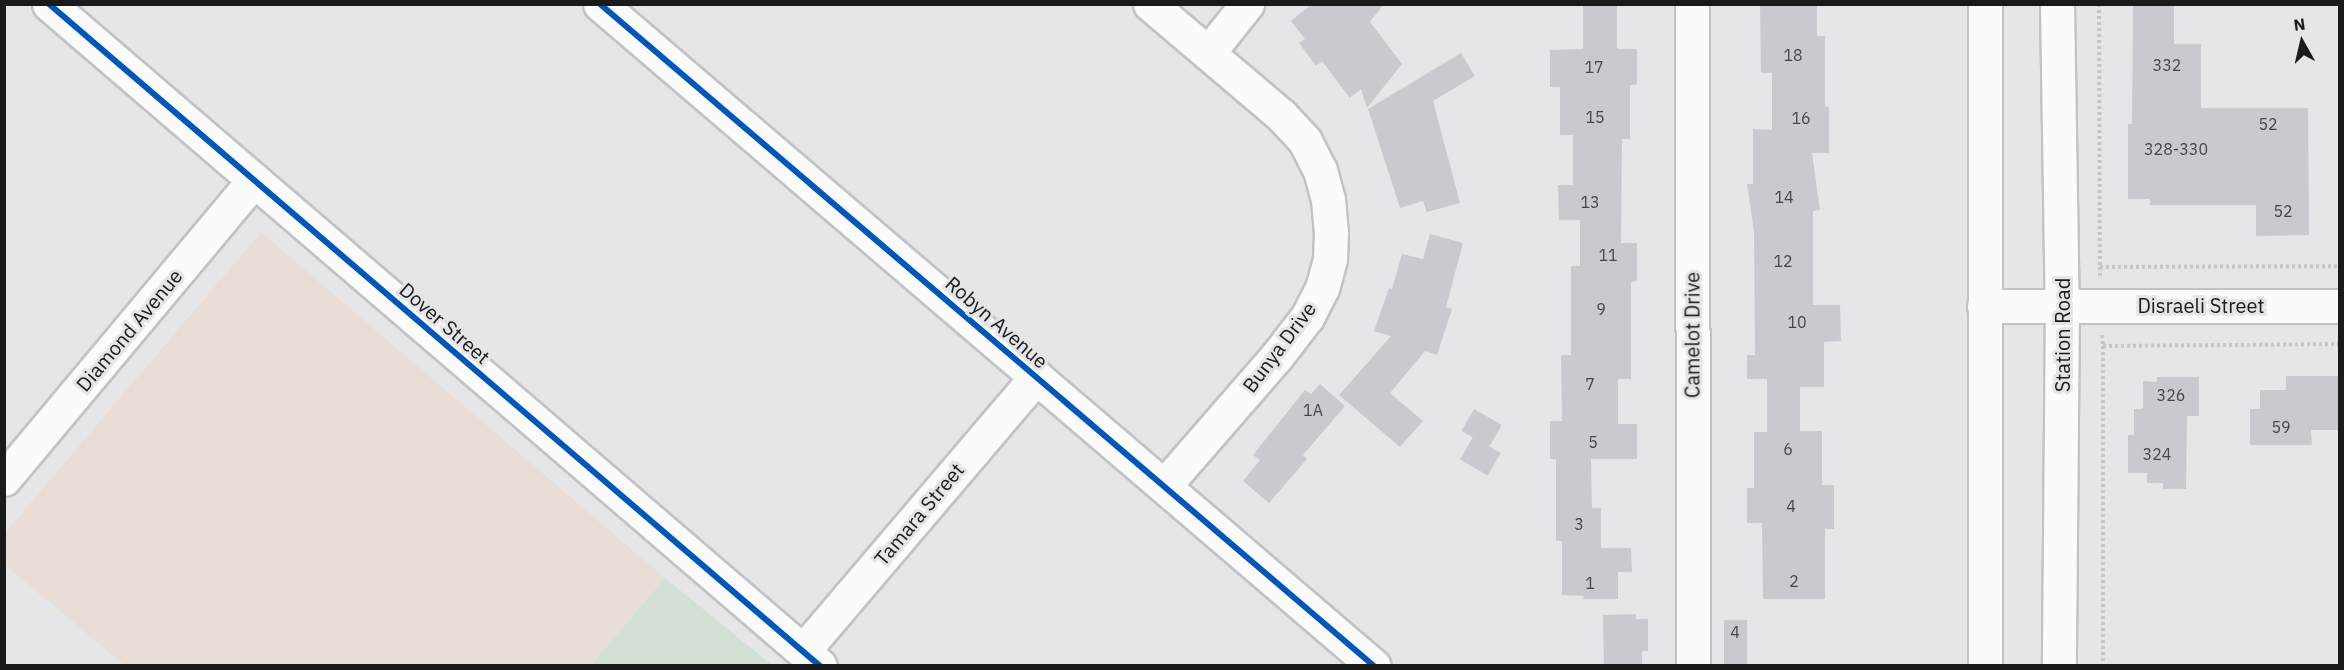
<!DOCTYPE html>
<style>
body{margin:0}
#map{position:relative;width:2344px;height:670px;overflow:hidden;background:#e6e6e8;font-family:"IBM Plex Sans",sans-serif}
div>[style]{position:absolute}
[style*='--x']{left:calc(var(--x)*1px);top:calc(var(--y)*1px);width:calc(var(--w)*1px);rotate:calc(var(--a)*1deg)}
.education>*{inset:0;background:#e9ded7}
.green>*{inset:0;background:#d3e0d6}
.building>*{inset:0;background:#c9c9d0;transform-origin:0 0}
.path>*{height:4px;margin-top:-2px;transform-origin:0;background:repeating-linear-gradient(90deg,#c6c6c7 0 3px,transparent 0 6px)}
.roads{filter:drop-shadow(2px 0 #c3c3c5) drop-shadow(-2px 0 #c3c3c5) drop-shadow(0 2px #c3c3c5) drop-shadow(0 -2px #c3c3c5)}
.minor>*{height:33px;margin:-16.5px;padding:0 16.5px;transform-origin:16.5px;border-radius:16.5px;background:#fbfbfc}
.major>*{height:33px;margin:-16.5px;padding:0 16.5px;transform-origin:16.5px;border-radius:16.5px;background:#fbfbfc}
.cycleway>*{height:6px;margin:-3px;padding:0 3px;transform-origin:3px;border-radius:3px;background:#0057b8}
span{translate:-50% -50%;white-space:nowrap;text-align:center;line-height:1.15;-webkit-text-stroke:6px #e5e5e9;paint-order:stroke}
.number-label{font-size:16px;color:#464648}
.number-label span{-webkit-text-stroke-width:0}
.street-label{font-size:20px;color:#1a1a1b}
.frame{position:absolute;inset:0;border:6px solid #1a1a1b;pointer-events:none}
.north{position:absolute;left:2272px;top:12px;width:60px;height:60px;-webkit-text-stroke:4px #e5e5e9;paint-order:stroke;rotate:352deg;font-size:16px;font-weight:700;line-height:24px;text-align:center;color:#1a1a1b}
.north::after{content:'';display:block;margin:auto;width:21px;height:27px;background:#1a1a1b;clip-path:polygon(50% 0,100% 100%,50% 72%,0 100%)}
</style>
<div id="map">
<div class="education">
<div style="clip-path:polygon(261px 232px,665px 578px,591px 665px,124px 665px,5px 565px,5px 533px)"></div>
</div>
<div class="green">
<div style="clip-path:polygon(665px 578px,772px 665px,591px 665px)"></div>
</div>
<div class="building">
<div style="clip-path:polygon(1312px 4px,1384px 4px,1370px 22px,1402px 64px,1367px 108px,1361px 89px,1350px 98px,1322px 61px,1316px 66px,1299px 43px,1305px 39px,1291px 21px)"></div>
<div style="clip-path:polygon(1583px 4px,1617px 4px,1617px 49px,1637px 49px,1637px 84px,1630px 85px,1630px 139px,1622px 139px,1621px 243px,1637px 243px,1637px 281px,1631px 282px,1631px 379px,1618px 379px,1618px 424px,1637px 424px,1637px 459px,1591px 459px,1592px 508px,1601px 508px,1601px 548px,1631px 548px,1632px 572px,1618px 572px,1618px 599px,1583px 599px,1584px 596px,1562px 595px,1562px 541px,1556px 541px,1556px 459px,1550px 459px,1550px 421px,1562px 421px,1561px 355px,1571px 355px,1571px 266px,1580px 266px,1580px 220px,1559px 220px,1558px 185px,1573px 185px,1573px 135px,1560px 135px,1560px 87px,1550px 87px,1550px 50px,1583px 49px)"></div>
<div style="clip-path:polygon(1760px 4px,1817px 4px,1817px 36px,1825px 36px,1825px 106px,1829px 107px,1829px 153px,1812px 153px,1820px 210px,1813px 211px,1813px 305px,1840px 305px,1841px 341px,1824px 342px,1824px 387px,1800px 387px,1800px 431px,1822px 431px,1822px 485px,1834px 485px,1834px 529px,1825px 529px,1825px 599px,1763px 599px,1762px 523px,1747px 523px,1747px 488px,1754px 488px,1754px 432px,1767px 432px,1767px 379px,1747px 379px,1747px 355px,1755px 355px,1754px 232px,1747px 184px,1753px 184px,1753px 129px,1772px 130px,1772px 73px,1761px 73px)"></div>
<div style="clip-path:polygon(2133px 4px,2174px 4px,2174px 44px,2201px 44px,2201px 108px,2308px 108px,2309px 235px,2256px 236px,2256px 205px,2150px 205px,2150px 199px,2128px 199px,2128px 124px,2132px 124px)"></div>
<div style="clip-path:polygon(1461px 53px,1475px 76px,1433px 101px,1460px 203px,1427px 212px,1423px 201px,1400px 208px,1368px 109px)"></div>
<div style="clip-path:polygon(1430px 234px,1463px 243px,1446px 307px,1452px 309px,1437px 355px,1425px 351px,1390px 393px,1423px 421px,1400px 447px,1339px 395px,1391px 336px,1374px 331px,1389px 288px,1392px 289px,1402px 254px,1423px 259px)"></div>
<div style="clip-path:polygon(2286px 376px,2340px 376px,2340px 430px,2311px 430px,2312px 445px,2250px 445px,2250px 409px,2260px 409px,2260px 390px,2286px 390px)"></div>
<div style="clip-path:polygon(2157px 377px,2199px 377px,2199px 416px,2187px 416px,2186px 489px,2163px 489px,2163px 483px,2147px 483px,2147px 473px,2128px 473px,2128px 435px,2134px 435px,2134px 409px,2143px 409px,2143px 381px,2157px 382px)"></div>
<div style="clip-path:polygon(1320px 384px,1345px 406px,1303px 455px,1307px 459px,1269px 503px,1243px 481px,1260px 460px,1253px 455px,1305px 390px,1311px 394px)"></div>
<div style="left:1474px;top:409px;width:32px;height:25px;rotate:30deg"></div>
<div style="left:1473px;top:437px;width:32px;height:26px;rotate:30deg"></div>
<div style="clip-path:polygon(1636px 614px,1636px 619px,1648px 619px,1648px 651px,1642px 651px,1642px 666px,1604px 666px,1603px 615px)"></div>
<div style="left:1724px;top:620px;width:23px;height:46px"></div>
</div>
<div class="path">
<div style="--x:2099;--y:4;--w:263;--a:89.8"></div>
<div style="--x:2100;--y:276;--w:9;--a:-90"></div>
<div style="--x:2100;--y:267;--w:240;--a:-0.2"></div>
<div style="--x:2102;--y:335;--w:11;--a:85"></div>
<div style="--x:2103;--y:346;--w:237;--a:-0.5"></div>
<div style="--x:2103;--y:346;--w:320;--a:90"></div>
</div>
<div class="roads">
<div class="minor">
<div style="--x:49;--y:4;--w:1016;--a:40.65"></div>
<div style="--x:600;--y:4;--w:1018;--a:40.54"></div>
<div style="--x:1150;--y:4;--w:172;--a:40.3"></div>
<div style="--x:1281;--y:115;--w:35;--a:47"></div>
<div style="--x:1305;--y:141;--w:33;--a:63"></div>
<div style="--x:1320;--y:170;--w:30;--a:75"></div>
<div style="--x:1328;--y:199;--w:32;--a:85"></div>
<div style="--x:1331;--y:231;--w:28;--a:92"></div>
<div style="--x:1330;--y:259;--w:30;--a:105"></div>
<div style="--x:1322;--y:288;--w:33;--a:117"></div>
<div style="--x:1307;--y:317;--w:49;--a:127.6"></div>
<div style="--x:1277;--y:356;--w:172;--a:131"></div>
<div style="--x:1692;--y:4;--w:662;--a:89.91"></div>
<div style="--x:1208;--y:53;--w:63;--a:-51.5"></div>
<div style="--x:2062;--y:306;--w:278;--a:0"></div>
<div style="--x:4;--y:479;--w:390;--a:-50.1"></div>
<div style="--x:803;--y:651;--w:360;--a:-49.6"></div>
</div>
<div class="major">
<div style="--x:1985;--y:4;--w:662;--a:90"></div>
<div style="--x:2057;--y:4;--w:302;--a:89.1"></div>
<div style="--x:2062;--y:306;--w:360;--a:90.5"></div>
<div style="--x:1984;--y:306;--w:78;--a:0"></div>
</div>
</div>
<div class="cycleway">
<div style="--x:49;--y:4;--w:1016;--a:40.65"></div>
<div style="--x:600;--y:4;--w:1018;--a:40.54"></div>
</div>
<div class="number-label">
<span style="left:1793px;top:55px">18</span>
<span style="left:2167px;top:65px">332</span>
<span style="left:1594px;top:67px">17</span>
<span style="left:1595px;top:117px">15</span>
<span style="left:1801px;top:118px">16</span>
<span style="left:2268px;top:124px">52</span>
<span style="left:2176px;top:149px">328-330</span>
<span style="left:1784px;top:197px">14</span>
<span style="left:1590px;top:202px">13</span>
<span style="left:2283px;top:211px">52</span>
<span style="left:1608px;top:255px">11</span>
<span style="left:1783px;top:261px">12</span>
<span style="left:1601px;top:309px">9</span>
<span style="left:1797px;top:322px">10</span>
<span style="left:1590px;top:384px">7</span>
<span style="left:2171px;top:395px">326</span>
<span style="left:1313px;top:410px">1A</span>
<span style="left:2281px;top:427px">59</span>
<span style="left:1593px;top:442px">5</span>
<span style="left:1788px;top:449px">6</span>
<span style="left:2157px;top:454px">324</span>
<span style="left:1791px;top:506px">4</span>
<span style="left:1579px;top:524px">3</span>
<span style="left:1794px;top:581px">2</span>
<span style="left:1590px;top:583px">1</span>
<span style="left:1735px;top:632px">4</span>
</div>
<div class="street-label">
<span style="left:2201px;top:305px">Disraeli Street</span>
<span style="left:997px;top:322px;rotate:41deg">Robyn Avenue</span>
<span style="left:445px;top:323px;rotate:41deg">Dover Street</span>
<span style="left:129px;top:330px;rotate:-50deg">Diamond Avenue</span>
<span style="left:1692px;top:335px;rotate:-90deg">Camelot Drive</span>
<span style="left:2062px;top:335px;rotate:-90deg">Station Road</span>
<span style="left:1279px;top:347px;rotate:-53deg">Bunya Drive</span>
<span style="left:919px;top:514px;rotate:-50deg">Tamara Street</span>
</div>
<div class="frame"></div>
<div class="north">N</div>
</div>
